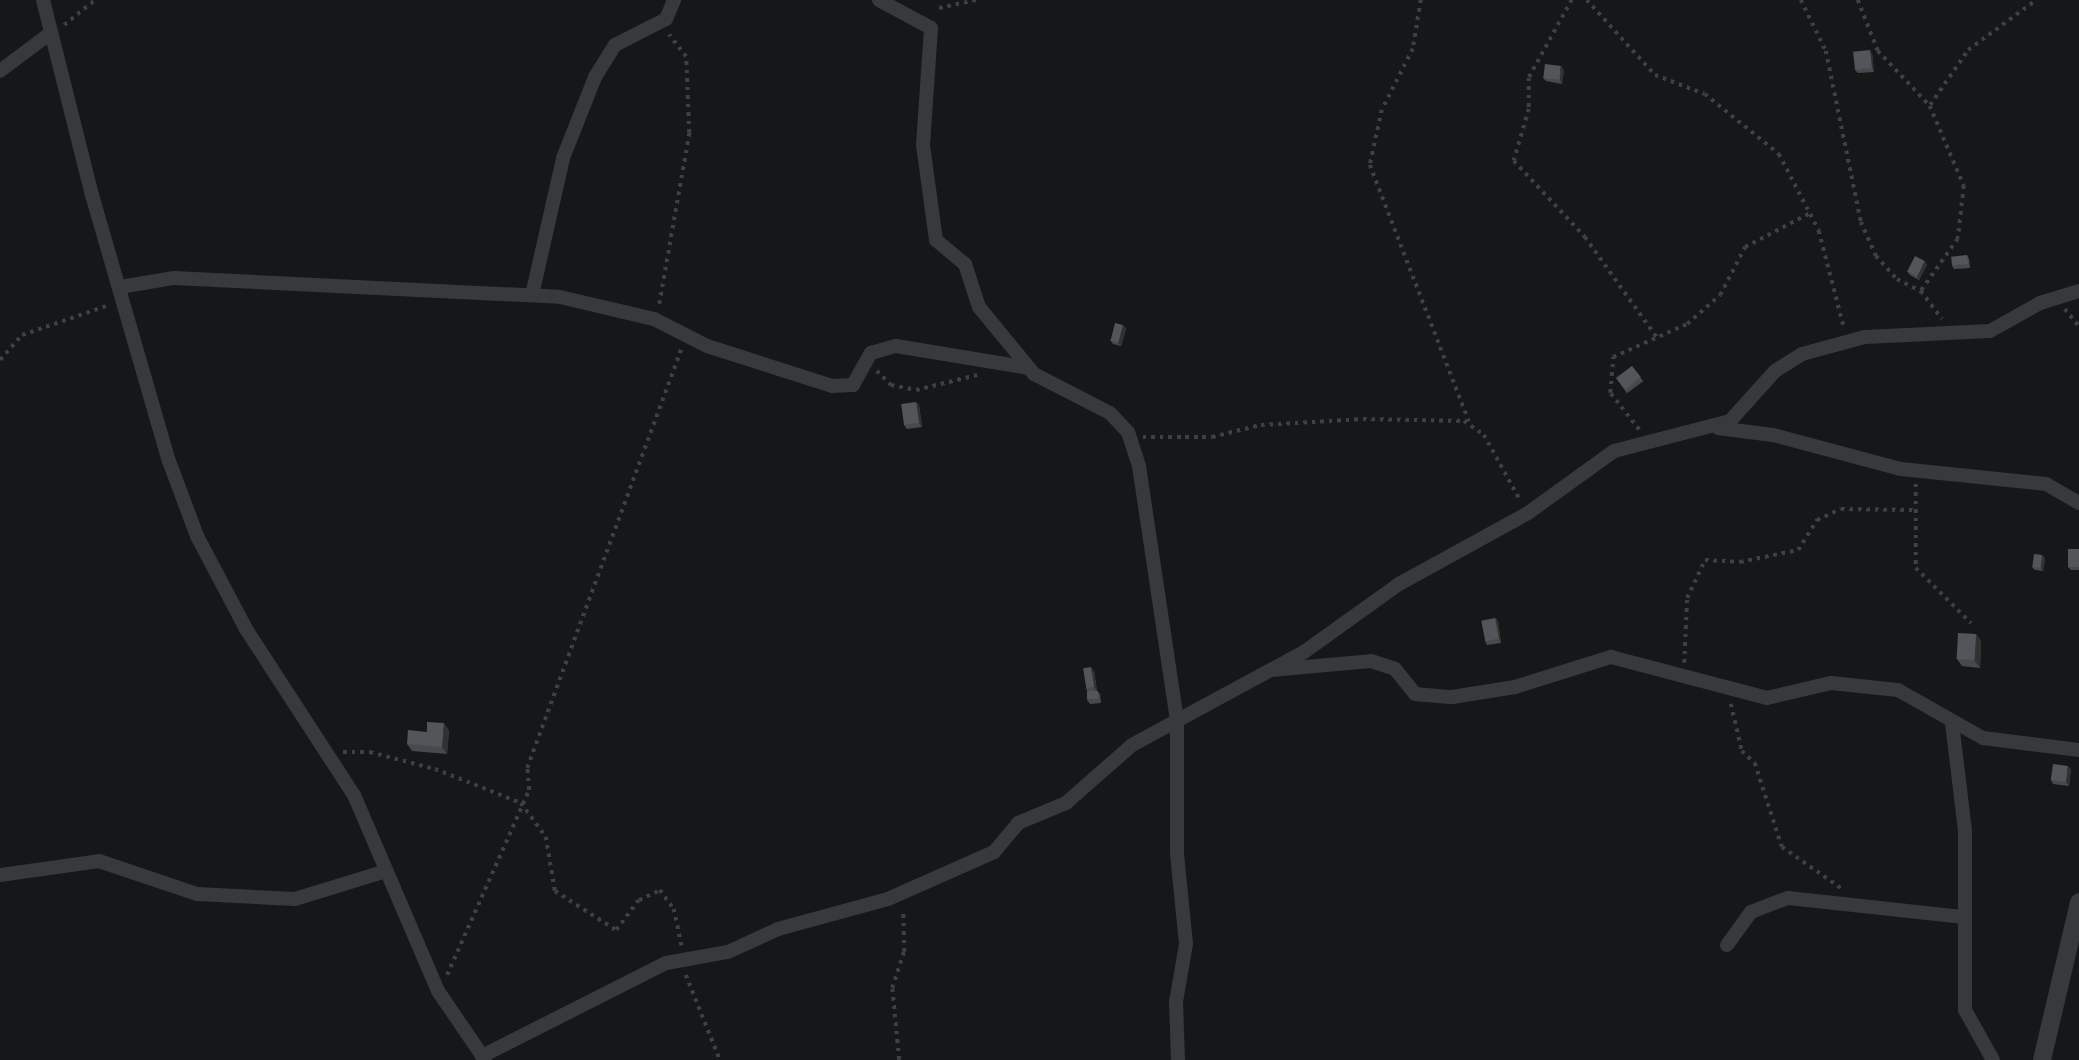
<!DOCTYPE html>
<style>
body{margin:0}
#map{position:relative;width:2079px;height:1060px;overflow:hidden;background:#161718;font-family:Manrope,sans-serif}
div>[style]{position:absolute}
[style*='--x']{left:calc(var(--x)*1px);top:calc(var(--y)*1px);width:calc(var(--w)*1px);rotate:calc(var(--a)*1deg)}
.path>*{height:3.5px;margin-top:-1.75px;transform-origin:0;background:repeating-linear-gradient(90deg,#3d4144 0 3.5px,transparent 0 8.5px)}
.minor>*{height:14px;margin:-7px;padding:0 7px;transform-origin:7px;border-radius:7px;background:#37393d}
.tertiary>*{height:18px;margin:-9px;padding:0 9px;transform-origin:9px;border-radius:9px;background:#37393d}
.wall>*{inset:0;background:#474a4d;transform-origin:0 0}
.shaded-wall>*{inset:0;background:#2f3133}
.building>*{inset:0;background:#525559;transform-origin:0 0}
span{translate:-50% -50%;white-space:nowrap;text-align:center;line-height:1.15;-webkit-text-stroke:7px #111213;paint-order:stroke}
</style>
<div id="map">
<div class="path">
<div style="--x:1421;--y:0;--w:50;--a:99.3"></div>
<div style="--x:1413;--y:49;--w:68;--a:116.9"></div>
<div style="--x:1382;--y:110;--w:56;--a:102.3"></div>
<div style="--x:1370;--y:165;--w:275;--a:68.9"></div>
<div style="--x:1572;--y:0;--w:89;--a:118.9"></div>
<div style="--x:1529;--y:78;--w:31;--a:90"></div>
<div style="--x:1529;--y:109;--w:54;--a:106.1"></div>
<div style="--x:1514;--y:161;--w:104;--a:46.9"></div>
<div style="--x:1585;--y:237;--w:125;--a:54.4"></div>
<div style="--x:1587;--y:0;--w:101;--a:47.8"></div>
<div style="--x:1655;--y:75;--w:53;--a:20.8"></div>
<div style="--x:1705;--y:94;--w:95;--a:39"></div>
<div style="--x:1779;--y:154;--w:87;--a:62.5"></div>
<div style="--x:1819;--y:231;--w:100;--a:75.5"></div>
<div style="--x:1801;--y:0;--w:57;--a:63.9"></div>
<div style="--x:1826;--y:51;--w:175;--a:78.4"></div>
<div style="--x:1861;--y:222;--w:37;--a:66"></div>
<div style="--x:1876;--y:256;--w:31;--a:48"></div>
<div style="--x:1897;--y:279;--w:27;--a:27"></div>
<div style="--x:1921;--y:291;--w:35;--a:53"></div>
<div style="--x:1858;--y:0;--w:55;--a:68.6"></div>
<div style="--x:1878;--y:51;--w:76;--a:46.6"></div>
<div style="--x:1930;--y:106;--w:87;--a:67"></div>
<div style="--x:1964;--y:186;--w:53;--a:96.5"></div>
<div style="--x:1958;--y:239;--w:64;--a:125.4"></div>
<div style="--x:939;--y:8;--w:39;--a:-12"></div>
<div style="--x:64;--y:25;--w:40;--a:-39"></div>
<div style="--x:1930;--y:105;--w:67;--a:-55.4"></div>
<div style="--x:1968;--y:50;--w:84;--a:-36.3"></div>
<div style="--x:659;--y:304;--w:174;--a:-80"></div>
<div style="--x:689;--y:133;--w:76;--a:-92.3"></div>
<div style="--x:686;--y:57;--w:28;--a:-128"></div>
<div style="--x:2065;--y:309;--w:22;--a:51"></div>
<div style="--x:0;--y:360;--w:33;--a:-49"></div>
<div style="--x:22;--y:335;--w:92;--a:-19"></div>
<div style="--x:877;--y:371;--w:20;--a:45"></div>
<div style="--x:891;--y:385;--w:25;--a:11"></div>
<div style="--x:916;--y:390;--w:63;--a:-13.8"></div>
<div style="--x:1639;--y:430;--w:47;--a:-128.1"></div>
<div style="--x:1610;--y:393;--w:36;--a:-85"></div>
<div style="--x:1613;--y:357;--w:81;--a:-24"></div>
<div style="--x:1687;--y:324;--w:44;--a:-41.3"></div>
<div style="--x:1720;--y:295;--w:54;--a:-62.5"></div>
<div style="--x:1745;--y:247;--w:73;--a:-27.6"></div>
<div style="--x:1143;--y:437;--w:69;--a:0"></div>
<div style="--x:1212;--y:437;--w:50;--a:-13.8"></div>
<div style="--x:1261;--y:425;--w:102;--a:-3.4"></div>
<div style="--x:1363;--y:419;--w:101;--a:1.1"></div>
<div style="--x:1464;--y:421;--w:24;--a:35"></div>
<div style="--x:1484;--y:435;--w:74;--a:61"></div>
<div style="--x:1916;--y:484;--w:84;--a:90"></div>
<div style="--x:1916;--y:568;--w:78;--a:45"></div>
<div style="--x:1684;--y:663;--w:65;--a:-87.4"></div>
<div style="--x:1687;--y:598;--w:42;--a:-64.7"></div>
<div style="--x:1705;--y:560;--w:35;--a:3"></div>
<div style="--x:1740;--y:562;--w:59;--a:-11.7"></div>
<div style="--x:1798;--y:550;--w:36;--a:-58"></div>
<div style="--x:1817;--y:520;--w:26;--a:-25"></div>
<div style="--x:1841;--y:509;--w:73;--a:0.8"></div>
<div style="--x:1731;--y:704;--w:48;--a:76.8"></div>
<div style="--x:1742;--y:751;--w:18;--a:43"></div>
<div style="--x:1755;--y:763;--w:88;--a:72.2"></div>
<div style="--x:1782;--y:847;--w:72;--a:34.8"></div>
<div style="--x:343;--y:752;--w:27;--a:0"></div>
<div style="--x:370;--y:752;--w:67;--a:14.7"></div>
<div style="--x:435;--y:769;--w:92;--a:21.6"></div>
<div style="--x:521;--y:803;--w:42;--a:53.7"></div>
<div style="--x:546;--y:837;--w:55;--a:80.5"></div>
<div style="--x:555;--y:891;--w:72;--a:32.6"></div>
<div style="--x:616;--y:930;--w:38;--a:-53"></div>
<div style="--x:639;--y:900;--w:23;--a:-25"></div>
<div style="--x:660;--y:890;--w:24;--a:54"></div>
<div style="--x:674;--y:909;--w:38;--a:78"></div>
<div style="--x:447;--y:975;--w:202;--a:-66.1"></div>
<div style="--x:529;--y:790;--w:22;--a:-95"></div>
<div style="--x:527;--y:768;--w:446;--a:-69.8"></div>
<div style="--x:686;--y:975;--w:92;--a:68.2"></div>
<div style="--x:899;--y:1060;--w:72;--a:-95.6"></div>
<div style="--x:892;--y:988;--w:38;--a:-72"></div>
<div style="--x:904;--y:952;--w:42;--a:-91.4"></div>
</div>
<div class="minor">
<div style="--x:43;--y:0;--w:201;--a:75.9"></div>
<div style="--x:92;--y:195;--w:277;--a:73.9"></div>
<div style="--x:169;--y:461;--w:80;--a:69.5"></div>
<div style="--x:197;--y:536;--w:105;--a:62.2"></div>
<div style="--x:246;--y:629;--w:198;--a:57"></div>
<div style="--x:354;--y:795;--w:213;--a:66.8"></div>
<div style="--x:438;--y:991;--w:83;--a:55.7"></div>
<div style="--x:879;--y:0;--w:59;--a:28.3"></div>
<div style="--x:931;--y:28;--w:117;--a:93.9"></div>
<div style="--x:923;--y:145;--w:96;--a:82.2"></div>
<div style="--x:936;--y:240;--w:38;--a:40"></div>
<div style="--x:965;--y:264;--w:45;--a:72"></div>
<div style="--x:979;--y:307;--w:87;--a:50.6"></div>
<div style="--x:1034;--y:374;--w:85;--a:27.2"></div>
<div style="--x:1110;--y:413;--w:26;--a:47"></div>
<div style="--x:1128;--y:432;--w:36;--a:72"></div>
<div style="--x:1139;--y:466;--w:256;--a:81.5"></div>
<div style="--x:1177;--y:719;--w:135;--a:90"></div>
<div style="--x:1177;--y:854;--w:90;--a:84.3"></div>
<div style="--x:1186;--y:944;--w:59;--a:99.8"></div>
<div style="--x:1176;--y:1002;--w:58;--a:88"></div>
<div style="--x:0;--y:71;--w:60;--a:-36.9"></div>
<div style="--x:120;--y:287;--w:55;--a:-9.5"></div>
<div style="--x:174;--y:278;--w:386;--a:2.8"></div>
<div style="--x:560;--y:297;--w:97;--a:13.2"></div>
<div style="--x:654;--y:319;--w:59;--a:27"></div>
<div style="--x:707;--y:346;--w:131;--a:17.7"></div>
<div style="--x:832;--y:386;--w:21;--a:-3"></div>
<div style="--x:853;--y:385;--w:37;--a:-61"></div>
<div style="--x:871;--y:353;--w:26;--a:-16"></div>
<div style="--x:896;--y:346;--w:135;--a:9.4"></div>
<div style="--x:532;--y:295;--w:140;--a:-77.2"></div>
<div style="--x:563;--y:158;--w:87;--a:-68.4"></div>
<div style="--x:595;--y:77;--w:38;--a:-58"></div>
<div style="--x:615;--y:45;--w:57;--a:-27"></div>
<div style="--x:666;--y:19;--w:21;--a:-67"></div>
<div style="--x:1718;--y:428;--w:55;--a:7.3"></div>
<div style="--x:1773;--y:435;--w:132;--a:14.9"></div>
<div style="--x:1901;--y:469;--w:146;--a:5.9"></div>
<div style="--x:2046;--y:484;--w:38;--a:30"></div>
<div style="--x:1271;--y:670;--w:100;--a:-5.1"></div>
<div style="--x:1371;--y:661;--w:25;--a:18"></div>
<div style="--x:1395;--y:669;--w:32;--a:51"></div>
<div style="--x:1415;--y:694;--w:37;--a:5"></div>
<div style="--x:1452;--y:697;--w:64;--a:-9"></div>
<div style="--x:1515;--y:687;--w:101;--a:-17.4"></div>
<div style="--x:1611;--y:657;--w:161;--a:14.7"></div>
<div style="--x:1767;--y:698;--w:66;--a:-13.2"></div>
<div style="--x:1831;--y:683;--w:67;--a:6"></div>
<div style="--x:1898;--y:690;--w:98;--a:29.5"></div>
<div style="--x:1983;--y:738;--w:97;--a:7.1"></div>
<div style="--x:1952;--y:723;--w:108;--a:83.1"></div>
<div style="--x:1965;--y:830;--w:180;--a:90"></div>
<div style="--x:1965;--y:1010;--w:57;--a:60.8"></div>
<div style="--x:0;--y:875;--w:100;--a:-8"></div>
<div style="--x:99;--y:861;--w:103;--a:18.6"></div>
<div style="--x:197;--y:894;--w:98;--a:2.9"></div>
<div style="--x:295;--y:899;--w:95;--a:-17.1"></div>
<div style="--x:1727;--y:945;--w:41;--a:-54"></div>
<div style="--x:1751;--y:912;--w:40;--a:-21"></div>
<div style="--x:1788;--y:898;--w:175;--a:6.2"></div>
<div style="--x:482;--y:1056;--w:206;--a:-26.8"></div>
<div style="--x:666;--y:963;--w:63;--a:-10.1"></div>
<div style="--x:728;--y:952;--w:55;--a:-24.7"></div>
<div style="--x:778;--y:929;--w:114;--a:-15.3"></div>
<div style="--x:888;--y:899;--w:116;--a:-23.9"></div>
<div style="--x:994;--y:852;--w:38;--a:-50"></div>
<div style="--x:1018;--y:823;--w:52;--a:-22.6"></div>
<div style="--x:1066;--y:803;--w:88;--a:-41.3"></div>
<div style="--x:1132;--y:745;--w:196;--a:-28.4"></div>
<div style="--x:1304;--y:652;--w:117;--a:-35.6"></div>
<div style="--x:1399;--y:584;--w:147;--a:-28.8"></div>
<div style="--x:1528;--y:513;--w:106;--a:-35.8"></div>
<div style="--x:1614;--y:451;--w:120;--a:-14.5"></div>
<div style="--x:1730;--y:421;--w:67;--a:-48"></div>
<div style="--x:1775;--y:371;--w:32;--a:-32"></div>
<div style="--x:1802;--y:354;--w:65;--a:-15.1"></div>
<div style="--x:1865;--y:337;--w:125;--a:-2.7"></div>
<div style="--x:1990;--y:331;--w:57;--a:-29.2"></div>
<div style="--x:2040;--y:303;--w:41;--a:-17.1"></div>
</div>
<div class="tertiary">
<div style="--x:2042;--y:1060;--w:162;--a:-76.8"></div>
</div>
<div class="wall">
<div style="clip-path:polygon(1872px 53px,1874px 72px,1858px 73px,1855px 70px)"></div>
<div style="clip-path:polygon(1564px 70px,1562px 84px,1546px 81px,1543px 78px)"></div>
<div style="clip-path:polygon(1967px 255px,1969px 259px,1970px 268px,1954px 269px,1952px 266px)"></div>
<div style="clip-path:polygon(1927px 265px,1919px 280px,1910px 275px,1907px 271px)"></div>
<div style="clip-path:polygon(1123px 325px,1126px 329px,1121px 346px,1113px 344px,1110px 340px)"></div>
<div style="left:1632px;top:366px;width:19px;height:20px;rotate:54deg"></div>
<div style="clip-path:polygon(916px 402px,919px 405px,922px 427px,907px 429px,904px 425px)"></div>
<div style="clip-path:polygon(2079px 549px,2079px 570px,2071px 570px,2068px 567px)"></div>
<div style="clip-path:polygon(2042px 555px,2045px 559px,2043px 571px,2035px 570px,2032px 567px)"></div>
<div style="clip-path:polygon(1495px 618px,1498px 621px,1501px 643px,1487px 645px,1485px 641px)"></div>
<div style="clip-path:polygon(1976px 634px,1981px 641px,1980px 668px,1962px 666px,1957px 659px)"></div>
<div style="clip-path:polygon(1094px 671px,1097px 691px,1100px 694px,1101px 703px,1090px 704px,1087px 700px,1088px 692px,1086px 689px)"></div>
<div style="clip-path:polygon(449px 730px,447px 754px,412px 751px,407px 744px)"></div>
<div style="clip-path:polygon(2071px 769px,2069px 786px,2053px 784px,2051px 780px)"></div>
</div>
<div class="shaded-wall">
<div style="clip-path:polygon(1870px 50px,1872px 53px,1874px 72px,1872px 68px)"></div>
<div style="clip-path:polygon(1561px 66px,1564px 70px,1562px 84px,1560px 80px)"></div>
<div style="clip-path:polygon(1925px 261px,1927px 265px,1919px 280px,1917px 277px)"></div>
<div style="clip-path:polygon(1123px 325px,1126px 329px,1121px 346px,1118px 343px)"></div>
<div style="clip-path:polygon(916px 402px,919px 405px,922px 427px,919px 423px)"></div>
<div style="clip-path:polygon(2042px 555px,2045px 559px,2043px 571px,2041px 568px)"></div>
<div style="clip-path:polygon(1495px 618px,1498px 621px,1501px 643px,1499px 639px)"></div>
<div style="clip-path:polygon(1976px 634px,1981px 641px,1980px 668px,1974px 660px)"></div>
<div style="clip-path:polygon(1091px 667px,1094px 671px,1097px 691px,1094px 687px)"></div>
<div style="clip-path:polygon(444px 723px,449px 730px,447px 754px,442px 747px)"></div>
<div style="clip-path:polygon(2068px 766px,2071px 769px,2069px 786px,2066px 782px)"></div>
</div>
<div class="building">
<div style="left:1870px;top:50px;width:18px;height:17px;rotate:84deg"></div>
<div style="left:1545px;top:64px;width:16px;height:14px;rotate:7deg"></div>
<div style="left:1967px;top:255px;width:9px;height:16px;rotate:84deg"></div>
<div style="left:1915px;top:256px;width:11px;height:17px;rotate:27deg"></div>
<div style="left:1115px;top:323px;width:8px;height:18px;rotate:14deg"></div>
<div style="left:1632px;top:366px;width:14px;height:20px;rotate:51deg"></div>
<div style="left:916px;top:402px;width:21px;height:15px;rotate:82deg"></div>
<div style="left:2068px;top:549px;width:11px;height:18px"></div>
<div style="left:2034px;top:554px;width:8px;height:13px;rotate:7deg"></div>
<div style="left:1495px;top:618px;width:21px;height:14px;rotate:79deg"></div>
<div style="left:1958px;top:633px;width:18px;height:26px;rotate:3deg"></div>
<div style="left:1091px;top:667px;width:20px;height:8px;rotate:81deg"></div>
<div style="left:1098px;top:691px;width:8px;height:11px;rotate:90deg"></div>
<div style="clip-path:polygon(427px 722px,444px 723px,442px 747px,407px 744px,408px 730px,427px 732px)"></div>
<div style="left:2053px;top:764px;width:15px;height:16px;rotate:8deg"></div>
</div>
</div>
